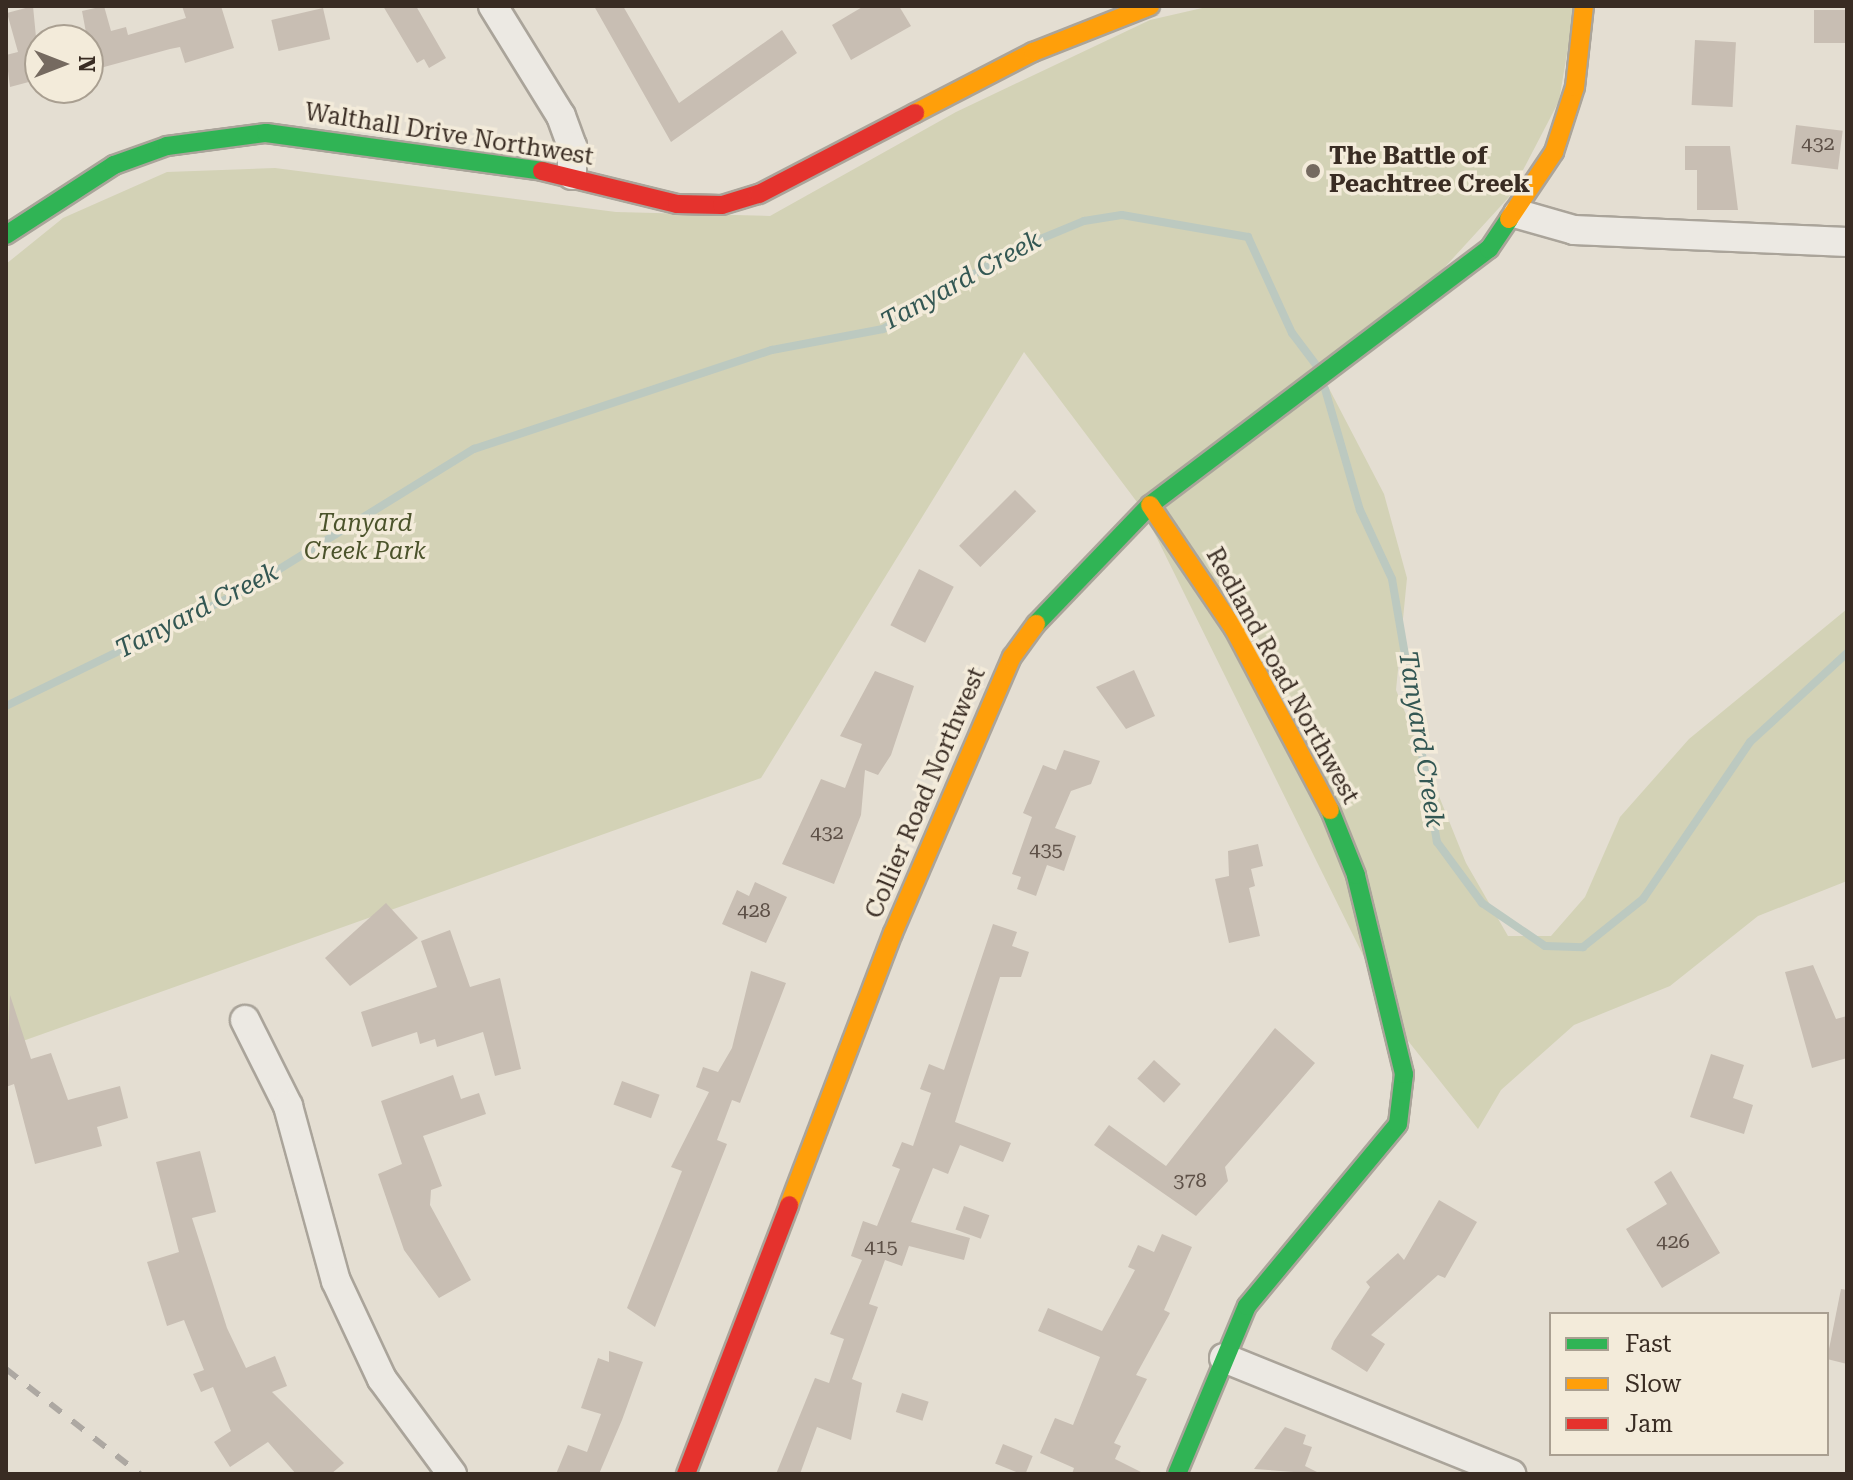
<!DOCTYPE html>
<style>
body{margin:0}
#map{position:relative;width:1853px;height:1480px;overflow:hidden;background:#e4ded2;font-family:"Roboto Serif",serif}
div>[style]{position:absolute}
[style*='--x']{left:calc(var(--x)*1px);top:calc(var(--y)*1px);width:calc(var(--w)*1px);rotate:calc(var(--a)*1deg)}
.green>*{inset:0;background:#d3d2b6}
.stream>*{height:8px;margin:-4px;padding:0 4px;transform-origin:4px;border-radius:4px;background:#bcc9c0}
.building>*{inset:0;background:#c8beb3;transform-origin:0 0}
.roads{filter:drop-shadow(2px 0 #aaa49a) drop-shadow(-2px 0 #aaa49a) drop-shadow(0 2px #aaa49a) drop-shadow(0 -2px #aaa49a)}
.street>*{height:28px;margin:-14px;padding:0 14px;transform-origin:14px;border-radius:14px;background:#ece9e3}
.fast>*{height:18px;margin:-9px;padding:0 9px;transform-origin:9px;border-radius:9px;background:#30b455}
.slow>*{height:18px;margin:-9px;padding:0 9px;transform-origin:9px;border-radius:9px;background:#ff9f0a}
.jam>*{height:18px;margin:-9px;padding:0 9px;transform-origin:9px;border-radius:9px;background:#e5322d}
.rail>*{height:6px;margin-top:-3px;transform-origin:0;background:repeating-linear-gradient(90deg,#ada8a2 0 14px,transparent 0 28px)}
.dots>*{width:22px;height:22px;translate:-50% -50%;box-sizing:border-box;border:4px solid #f3ebda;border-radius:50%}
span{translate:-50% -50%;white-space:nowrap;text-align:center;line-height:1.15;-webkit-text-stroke:7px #f3ebda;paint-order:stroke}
.number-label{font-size:20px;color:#5d5047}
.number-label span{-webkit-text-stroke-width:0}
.street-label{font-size:24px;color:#392c23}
.poi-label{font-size:24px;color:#392c23;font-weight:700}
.left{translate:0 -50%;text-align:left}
.park-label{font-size:24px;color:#4b532b;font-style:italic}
.water-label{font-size:26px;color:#335753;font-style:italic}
.frame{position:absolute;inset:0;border:8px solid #392c23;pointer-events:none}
.legend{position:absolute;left:1549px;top:1312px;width:280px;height:144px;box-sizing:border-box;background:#f3ebda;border:2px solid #a99f91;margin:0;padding:10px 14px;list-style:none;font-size:24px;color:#392c23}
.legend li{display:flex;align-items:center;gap:16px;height:40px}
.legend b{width:40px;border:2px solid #a99f91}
.north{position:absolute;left:24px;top:24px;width:80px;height:80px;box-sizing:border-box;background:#f3ebda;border:2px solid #a99f91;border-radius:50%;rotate:90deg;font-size:22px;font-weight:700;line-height:32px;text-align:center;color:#392c23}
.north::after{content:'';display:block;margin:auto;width:28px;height:36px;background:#756a60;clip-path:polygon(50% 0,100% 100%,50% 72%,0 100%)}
</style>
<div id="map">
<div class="green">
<div style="clip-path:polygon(1211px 6px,1575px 6px,1559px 101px,1509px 197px,1401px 315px,1322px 375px,1384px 494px,1407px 578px,1396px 690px,1466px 863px,1508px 936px,1551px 936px,1585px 897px,1620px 817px,1689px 739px,1847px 609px,1847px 881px,1758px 916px,1670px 986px,1574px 1025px,1501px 1090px,1478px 1129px,1401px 1032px,1143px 510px,1024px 352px,761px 778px,6px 1047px,6px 264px,63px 218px,167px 172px,275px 168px,616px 212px,770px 216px,956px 112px,1150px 20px)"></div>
</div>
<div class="stream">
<div style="--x:1325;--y:389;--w:126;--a:73.9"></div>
<div style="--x:1360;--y:510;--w:76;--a:65.1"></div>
<div style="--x:1392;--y:579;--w:267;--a:80.3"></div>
<div style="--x:1437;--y:842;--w:76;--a:53.6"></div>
<div style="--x:1482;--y:903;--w:76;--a:34.3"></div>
<div style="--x:1545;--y:946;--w:38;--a:2"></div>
<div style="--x:1583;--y:947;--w:77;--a:-38.7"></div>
<div style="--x:1643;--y:899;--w:190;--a:-55.7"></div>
<div style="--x:1750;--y:742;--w:132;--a:-42.5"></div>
<div style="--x:6;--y:706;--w:268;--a:-25.9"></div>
<div style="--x:247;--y:589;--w:267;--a:-31.7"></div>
<div style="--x:474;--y:449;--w:314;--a:-18.4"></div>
<div style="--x:772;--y:350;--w:113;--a:-10.7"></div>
<div style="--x:883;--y:329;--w:153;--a:-31.1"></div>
<div style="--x:1014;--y:250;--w:76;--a:-22.5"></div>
<div style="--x:1084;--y:221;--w:38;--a:-9"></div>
<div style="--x:1122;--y:215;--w:128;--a:9.9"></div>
<div style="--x:1248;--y:237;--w:106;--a:65.4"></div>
<div style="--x:1292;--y:333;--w:40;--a:53"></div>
</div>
<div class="building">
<div style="clip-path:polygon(33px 6px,40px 79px,10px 87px,6px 55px,18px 52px,7px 13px)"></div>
<div style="clip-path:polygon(104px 6px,111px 31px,126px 27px,128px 35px,186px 18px,182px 6px,221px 6px,234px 48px,185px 63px,180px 47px,170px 49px,93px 70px,82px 11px)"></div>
<div style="clip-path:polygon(383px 6px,416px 6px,446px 58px,429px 68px,424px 59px,417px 63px)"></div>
<div style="clip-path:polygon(594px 6px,623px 6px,679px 103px,782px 30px,797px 53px,671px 142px)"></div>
<div style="clip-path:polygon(864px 6px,899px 6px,911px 26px,851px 60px,832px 25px)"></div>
<div style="left:323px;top:8px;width:32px;height:53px;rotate:77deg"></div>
<div style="left:1847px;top:10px;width:33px;height:33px;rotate:90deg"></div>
<div style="left:1695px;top:40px;width:41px;height:65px;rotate:3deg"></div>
<div style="left:1796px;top:125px;width:47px;height:39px;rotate:7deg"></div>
<div style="clip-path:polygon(1685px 146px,1730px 146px,1738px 210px,1697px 210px,1697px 170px,1685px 170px)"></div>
<div style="left:1015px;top:490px;width:30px;height:79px;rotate:45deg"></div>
<div style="left:919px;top:569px;width:39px;height:63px;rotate:27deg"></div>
<div style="clip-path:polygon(1134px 670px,1155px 716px,1126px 729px,1096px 687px)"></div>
<div style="clip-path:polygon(875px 671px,914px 686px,891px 755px,878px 775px,865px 770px,861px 815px,834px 884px,782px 864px,821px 779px,845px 788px,862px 744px,840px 736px)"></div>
<div style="clip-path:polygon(1064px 750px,1100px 761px,1091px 784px,1071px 791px,1055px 828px,1076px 836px,1064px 871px,1047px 865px,1036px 896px,1017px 889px,1021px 877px,1012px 874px,1032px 817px,1023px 813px,1043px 765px,1056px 770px)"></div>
<div style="clip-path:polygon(1258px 844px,1263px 866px,1251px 869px,1255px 886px,1249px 888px,1260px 936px,1229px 943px,1215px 879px,1229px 876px,1228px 851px)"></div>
<div style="clip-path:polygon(755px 882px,787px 897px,766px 943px,722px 924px,737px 890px,749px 896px)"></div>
<div style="clip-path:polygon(386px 903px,418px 938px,350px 986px,325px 958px)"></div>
<div style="clip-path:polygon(993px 924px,1017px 932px,1012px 946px,1029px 952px,1021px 977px,1000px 977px,955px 1122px,1011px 1143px,1003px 1162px,960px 1145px,948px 1174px,933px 1168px,911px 1222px,970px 1238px,964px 1260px,909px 1246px,902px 1266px,885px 1260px,869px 1304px,878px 1307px,852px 1379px,862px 1383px,851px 1440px,817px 1427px,800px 1474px,776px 1474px,815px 1378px,829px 1383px,844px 1339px,830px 1334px,862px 1260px,851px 1256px,863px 1221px,877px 1226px,900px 1169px,892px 1166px,902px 1142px,913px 1146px,931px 1093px,920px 1089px,929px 1064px,944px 1070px)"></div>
<div style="clip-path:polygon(450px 930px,470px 987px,500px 978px,521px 1069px,495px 1076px,483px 1032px,437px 1047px,435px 1039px,420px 1044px,417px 1032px,372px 1047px,361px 1012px,437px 987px,421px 941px)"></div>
<div style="clip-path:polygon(1813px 965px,1836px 1019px,1847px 1016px,1847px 1058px,1812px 1068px,1785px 972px)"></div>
<div style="clip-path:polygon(751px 971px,786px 983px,740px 1103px,732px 1100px,717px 1140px,727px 1144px,655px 1327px,627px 1308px,682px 1171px,671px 1167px,709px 1092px,696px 1087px,703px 1067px,718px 1072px,732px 1048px)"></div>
<div style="clip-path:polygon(10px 995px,31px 1059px,51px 1053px,68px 1100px,120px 1086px,128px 1118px,97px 1127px,102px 1146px,35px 1164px,14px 1084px,6px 1087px)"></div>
<div style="clip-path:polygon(1275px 1028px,1315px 1063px,1225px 1167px,1228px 1181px,1196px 1216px,1094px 1145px,1109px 1125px,1166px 1166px)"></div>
<div style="clip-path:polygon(1711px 1054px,1744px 1065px,1733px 1098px,1753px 1105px,1744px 1134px,1690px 1117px)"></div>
<div style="left:1154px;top:1060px;width:36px;height:25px;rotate:42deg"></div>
<div style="clip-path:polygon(453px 1075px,461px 1099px,479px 1093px,486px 1114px,423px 1136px,442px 1186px,431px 1190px,430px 1205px,471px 1280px,439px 1298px,404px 1250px,378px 1174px,402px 1164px,381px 1101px)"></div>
<div style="left:622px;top:1081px;width:40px;height:25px;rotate:20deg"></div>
<div style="clip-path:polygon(200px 1151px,216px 1212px,192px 1218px,227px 1328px,246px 1368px,275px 1356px,287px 1386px,272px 1392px,344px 1463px,331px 1474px,296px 1474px,268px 1442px,230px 1467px,214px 1442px,231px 1431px,213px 1387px,201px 1392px,193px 1374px,204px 1370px,184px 1320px,167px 1326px,147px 1262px,179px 1252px,156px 1162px)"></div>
<div style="clip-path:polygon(1671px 1171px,1720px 1253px,1662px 1288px,1626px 1229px,1667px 1204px,1654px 1182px)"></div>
<div style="clip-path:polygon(1439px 1200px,1477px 1222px,1445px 1278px,1438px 1275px,1371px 1335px,1385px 1344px,1367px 1372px,1331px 1349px,1334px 1341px,1370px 1287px,1366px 1282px,1398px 1253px,1404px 1260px)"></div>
<div style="left:964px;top:1206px;width:27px;height:25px;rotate:20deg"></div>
<div style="clip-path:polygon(1162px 1234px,1192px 1247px,1164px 1310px,1170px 1313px,1136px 1375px,1147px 1379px,1114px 1443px,1121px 1446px,1115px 1459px,1145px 1474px,1072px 1474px,1074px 1468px,1040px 1453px,1055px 1418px,1073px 1425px,1100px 1357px,1038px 1331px,1048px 1308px,1102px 1331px,1135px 1270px,1128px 1267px,1138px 1245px,1154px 1252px)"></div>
<div style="clip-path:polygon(1841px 1289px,1847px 1290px,1847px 1364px,1827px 1359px)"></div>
<div style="clip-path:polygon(609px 1351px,643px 1362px,622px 1420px,599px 1474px,556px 1474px,568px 1445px,587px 1452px,601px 1414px,581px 1408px,598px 1358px,609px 1362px)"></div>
<div style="left:902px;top:1393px;width:28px;height:20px;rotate:18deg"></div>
<div style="clip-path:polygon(1285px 1427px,1306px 1435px,1303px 1444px,1312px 1447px,1305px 1466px,1321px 1474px,1254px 1469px)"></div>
<div style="left:1003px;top:1444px;width:32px;height:21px;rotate:22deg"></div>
</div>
<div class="roads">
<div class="street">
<div style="--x:493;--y:6;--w:129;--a:58.3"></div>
<div style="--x:561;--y:116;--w:32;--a:70"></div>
<div style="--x:572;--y:146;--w:29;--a:90"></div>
<div style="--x:1518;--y:214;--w:58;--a:15.9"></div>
<div style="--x:1574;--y:230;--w:273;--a:2.5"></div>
<div style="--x:245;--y:1020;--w:96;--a:63.4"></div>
<div style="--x:288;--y:1106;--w:181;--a:74.7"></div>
<div style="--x:336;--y:1281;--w:108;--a:64.9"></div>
<div style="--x:382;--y:1379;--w:118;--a:53.6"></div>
<div style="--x:1224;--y:1358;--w:310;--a:22"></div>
</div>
<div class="fast">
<div style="--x:6;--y:235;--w:129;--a:-32.9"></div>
<div style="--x:114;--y:165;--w:56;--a:-19.7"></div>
<div style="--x:167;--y:146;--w:100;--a:-7.5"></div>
<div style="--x:266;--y:133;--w:279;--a:7.8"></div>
<div style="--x:1036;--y:624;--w:165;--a:-46.2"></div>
<div style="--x:1150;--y:505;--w:425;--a:-37.1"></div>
<div style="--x:1489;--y:249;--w:36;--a:-56"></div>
<div style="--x:1177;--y:1474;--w:182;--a:-67.4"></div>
<div style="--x:1247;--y:1306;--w:236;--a:-50.3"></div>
<div style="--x:1398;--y:1124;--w:50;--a:-83.2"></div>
<div style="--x:1404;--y:1074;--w:205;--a:-103.6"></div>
<div style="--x:1356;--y:875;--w:70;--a:-111.8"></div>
</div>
<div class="slow">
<div style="--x:915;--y:113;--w:133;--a:-27.3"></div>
<div style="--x:1033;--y:52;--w:126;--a:-21.5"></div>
<div style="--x:1509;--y:219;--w:81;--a:-56.1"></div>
<div style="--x:1554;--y:152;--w:68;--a:-72.1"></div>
<div style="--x:1575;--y:87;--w:81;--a:-83.7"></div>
<div style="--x:1150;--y:505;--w:150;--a:55.9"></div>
<div style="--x:1234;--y:629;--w:205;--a:62.1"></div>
<div style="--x:789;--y:1205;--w:291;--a:-69.1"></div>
<div style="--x:893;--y:933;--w:301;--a:-66.7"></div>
<div style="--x:1012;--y:657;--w:41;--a:-54"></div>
</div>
<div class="jam">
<div style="--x:542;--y:171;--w:139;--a:13.7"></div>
<div style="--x:677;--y:204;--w:45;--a:1.3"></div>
<div style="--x:722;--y:205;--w:39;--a:-17"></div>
<div style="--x:759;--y:194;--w:176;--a:-27.4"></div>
<div style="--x:686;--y:1474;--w:288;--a:-69"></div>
</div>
</div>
<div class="rail">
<div style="--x:6;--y:1369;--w:170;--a:38.1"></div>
</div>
<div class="dots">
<div style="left:1313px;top:171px;background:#756a60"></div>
</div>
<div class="number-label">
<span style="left:1818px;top:143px">432</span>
<span style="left:827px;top:832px">432</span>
<span style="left:1046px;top:849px">435</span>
<span style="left:754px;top:910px">428</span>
<span style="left:1190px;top:1180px">378</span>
<span style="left:1673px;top:1241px">426</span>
<span style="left:881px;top:1246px">415</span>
</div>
<div class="street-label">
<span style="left:449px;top:135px;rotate:9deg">Walthall Drive Northwest</span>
<span style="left:1282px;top:676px;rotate:61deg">Redland Road Northwest</span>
<span style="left:926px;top:793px;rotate:-67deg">Collier Road Northwest</span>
</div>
<div class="poi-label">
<span class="left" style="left:1329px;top:171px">The Battle of<br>Peachtree Creek</span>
</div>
<div class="park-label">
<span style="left:365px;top:538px">Tanyard<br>Creek Park</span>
</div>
<div class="water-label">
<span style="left:961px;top:281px;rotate:-29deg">Tanyard Creek</span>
<span style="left:197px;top:611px;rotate:-27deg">Tanyard Creek</span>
<span style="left:1421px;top:739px;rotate:81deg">Tanyard Creek</span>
</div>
<div class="frame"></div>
<ul class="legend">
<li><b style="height:10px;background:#30b455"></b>Fast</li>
<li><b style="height:10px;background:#ff9f0a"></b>Slow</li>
<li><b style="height:10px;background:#e5322d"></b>Jam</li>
</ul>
<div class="north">N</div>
</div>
